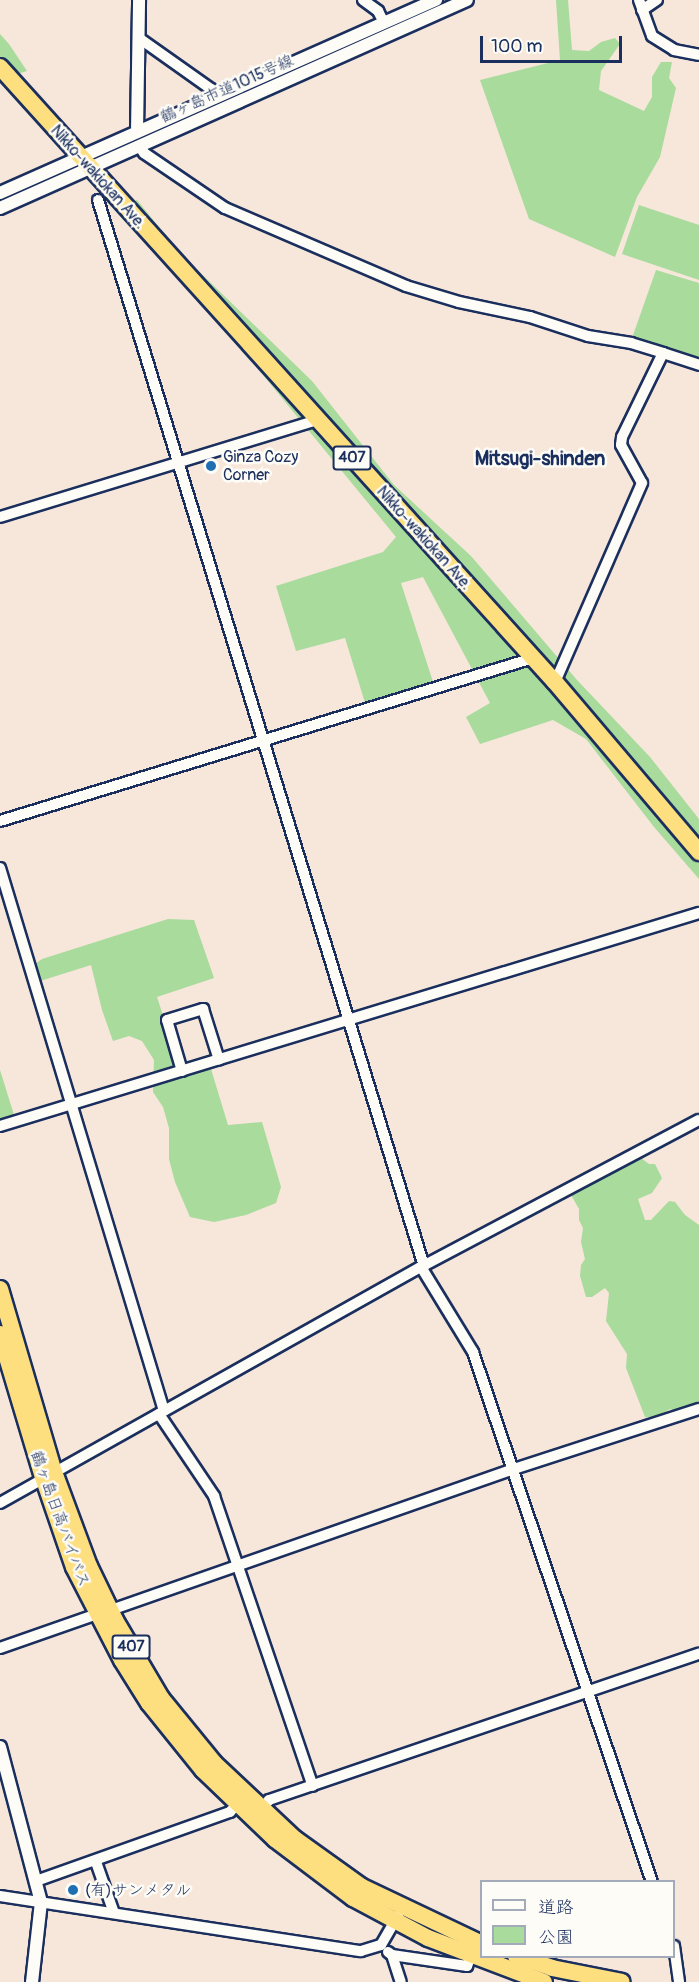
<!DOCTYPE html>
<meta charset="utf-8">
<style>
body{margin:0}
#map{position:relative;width:699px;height:1982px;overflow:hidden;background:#f6e7da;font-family:Pangolin,"Klee One",sans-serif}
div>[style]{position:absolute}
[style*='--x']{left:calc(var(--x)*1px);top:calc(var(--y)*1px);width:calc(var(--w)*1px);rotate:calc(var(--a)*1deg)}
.green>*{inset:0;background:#a8db9c}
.roads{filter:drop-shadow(2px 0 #1b2f5e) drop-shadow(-2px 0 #1b2f5e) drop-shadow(0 2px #1b2f5e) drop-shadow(0 -2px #1b2f5e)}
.minor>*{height:10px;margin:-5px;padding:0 5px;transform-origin:5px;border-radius:5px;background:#fdfcf7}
.tertiary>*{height:12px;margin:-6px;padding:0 6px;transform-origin:6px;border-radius:6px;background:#fdfcf7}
.trunk>*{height:16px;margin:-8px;padding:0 8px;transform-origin:8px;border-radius:8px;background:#fddf80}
.dots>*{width:16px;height:16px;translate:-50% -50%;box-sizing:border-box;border:3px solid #fdfcf7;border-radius:50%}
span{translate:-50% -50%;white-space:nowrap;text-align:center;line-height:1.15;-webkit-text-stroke:5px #fdfcf7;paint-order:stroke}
.shield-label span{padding:2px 4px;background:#fdfcf7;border:2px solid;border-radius:4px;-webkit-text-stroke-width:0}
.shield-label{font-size:15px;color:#1b2f5e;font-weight:700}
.street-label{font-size:16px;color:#1b2f5e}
.poi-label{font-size:16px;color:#1b2f5e}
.left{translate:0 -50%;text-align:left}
.quarter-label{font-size:20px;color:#1b2f5e;font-weight:700}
.legend{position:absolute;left:480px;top:1880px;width:195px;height:78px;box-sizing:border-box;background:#fdfcf7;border:2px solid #a3aaba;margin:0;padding:8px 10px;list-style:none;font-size:18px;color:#1b2f5e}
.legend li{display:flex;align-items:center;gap:12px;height:30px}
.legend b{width:30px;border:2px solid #a3aaba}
.scale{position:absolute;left:480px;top:36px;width:142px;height:27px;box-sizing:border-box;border:3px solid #1b2f5e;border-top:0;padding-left:8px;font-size:18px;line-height:21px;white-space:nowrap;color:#1b2f5e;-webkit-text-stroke:4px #fdfcf7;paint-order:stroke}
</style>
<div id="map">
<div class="green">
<div style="clip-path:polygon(556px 0,568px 0,572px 50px,589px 51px,601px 42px,615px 38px,620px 44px,601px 71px,599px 90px,644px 111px,652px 97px,652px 77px,661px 62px,672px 62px,669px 78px,676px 88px,660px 157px,637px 197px,615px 257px,529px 219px,480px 80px,560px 60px)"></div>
<div style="clip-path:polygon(0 34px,9px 44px,27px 71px,0 79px)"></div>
<div style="clip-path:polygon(137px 200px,180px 253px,312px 381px,394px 485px,471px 556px,577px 680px,650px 757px,699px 819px,699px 879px,654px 827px,586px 739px,553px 720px,480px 744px,466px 717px,490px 703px,423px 577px,401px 583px,434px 685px,366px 706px,345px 638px,296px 651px,276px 586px,383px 552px,396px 537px,263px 375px,115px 208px)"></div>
<div style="clip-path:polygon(639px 205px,699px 225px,699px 280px,622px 254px)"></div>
<div style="clip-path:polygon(656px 270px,699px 283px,699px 357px,632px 338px)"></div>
<div style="clip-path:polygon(168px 919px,194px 920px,214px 978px,157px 997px,183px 1076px,211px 1069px,228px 1125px,262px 1122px,281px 1187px,276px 1203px,246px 1215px,214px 1222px,190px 1217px,175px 1182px,169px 1159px,169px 1128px,163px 1107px,153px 1092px,154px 1060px,142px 1041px,129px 1036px,113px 1041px,102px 1010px,91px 965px,37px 982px,32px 966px,42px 959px)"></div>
<div style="clip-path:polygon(0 1070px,14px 1115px,0 1119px)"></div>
<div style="clip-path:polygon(641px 1158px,649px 1164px,655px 1164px,662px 1178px,652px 1193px,638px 1199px,645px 1220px,651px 1220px,669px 1201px,675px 1202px,685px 1215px,699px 1225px,699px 1404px,675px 1411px,670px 1409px,655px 1418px,645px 1417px,626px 1368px,627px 1354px,606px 1321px,609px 1293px,605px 1288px,592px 1297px,586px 1297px,580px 1276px,581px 1265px,585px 1259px,581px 1242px,583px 1228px,579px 1220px,579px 1209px,571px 1195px,575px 1189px)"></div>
</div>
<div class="roads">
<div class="minor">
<div style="--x:363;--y:0;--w:19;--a:36"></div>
<div style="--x:378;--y:11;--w:13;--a:63"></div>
<div style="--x:639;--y:0;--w:38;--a:70"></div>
<div style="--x:652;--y:36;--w:26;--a:32"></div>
<div style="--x:674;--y:50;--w:25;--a:11"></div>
<div style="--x:642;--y:10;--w:18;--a:-34"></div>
<div style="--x:139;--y:38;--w:88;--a:35.3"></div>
<div style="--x:211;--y:89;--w:10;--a:66"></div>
<div style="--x:139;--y:146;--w:9;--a:54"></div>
<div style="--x:144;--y:153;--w:98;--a:34.2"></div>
<div style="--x:225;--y:208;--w:197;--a:23.3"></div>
<div style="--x:406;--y:286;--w:55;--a:16.8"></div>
<div style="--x:459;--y:302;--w:73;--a:11.9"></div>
<div style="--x:530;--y:317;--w:61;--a:18.1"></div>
<div style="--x:588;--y:336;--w:44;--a:9.2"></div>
<div style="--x:631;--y:343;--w:34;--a:17"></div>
<div style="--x:663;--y:353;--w:93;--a:116"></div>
<div style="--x:622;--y:437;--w:8;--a:97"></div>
<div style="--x:621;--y:445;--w:43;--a:61.1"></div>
<div style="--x:642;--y:483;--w:217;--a:113.6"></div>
<div style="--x:98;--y:200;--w:1115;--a:73"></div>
<div style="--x:663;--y:353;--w:38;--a:18"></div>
<div style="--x:0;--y:517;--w:332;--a:-17"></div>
<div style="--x:0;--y:821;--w:557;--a:-17"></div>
<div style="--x:0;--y:868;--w:567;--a:73.19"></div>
<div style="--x:182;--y:1071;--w:53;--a:-106.4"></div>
<div style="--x:167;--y:1020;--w:38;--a:-17"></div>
<div style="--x:203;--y:1009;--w:53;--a:72.6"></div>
<div style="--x:0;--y:1126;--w:731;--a:-16.95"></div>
<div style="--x:421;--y:1267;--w:100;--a:58.5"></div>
<div style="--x:473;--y:1352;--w:559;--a:71.34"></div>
<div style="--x:159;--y:1414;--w:99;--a:56.1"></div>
<div style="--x:214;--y:1496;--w:306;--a:71.2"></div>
<div style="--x:0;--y:1503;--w:483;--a:-29.3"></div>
<div style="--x:421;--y:1267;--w:314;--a:-27.9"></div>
<div style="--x:111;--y:1610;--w:427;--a:-19.3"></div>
<div style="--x:514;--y:1469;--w:194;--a:-18"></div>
<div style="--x:0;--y:1648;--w:103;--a:-19.3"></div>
<div style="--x:261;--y:1809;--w:12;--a:-48"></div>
<div style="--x:269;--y:1800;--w:454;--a:-18.8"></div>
<div style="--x:96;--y:1862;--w:54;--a:70.6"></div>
<div style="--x:36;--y:1881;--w:206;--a:-19.6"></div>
<div style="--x:230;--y:1812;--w:11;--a:-49"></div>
<div style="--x:0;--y:1896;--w:365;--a:8.7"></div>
<div style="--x:361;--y:1951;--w:21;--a:-17"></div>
<div style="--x:381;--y:1945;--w:34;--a:-60"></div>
<div style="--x:674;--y:1946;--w:36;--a:82"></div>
<div style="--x:388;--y:1952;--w:5;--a:37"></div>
<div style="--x:392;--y:1955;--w:28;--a:72"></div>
<div style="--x:392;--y:1955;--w:76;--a:8.3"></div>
<div style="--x:467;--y:1966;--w:11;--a:-68"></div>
</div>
<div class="tertiary">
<div style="--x:137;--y:132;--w:132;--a:-89.1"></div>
<div style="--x:0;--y:193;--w:477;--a:-23.9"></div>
<div style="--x:0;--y:208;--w:511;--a:-24.01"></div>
<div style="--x:0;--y:1747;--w:160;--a:75.2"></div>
<div style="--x:41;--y:1902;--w:81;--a:96.4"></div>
</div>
<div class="trunk">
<div style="--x:0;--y:67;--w:828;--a:47.94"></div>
<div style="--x:555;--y:682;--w:223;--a:49.7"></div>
<div style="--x:0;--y:1289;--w:191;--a:73.6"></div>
<div style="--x:54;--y:1472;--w:100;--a:69.6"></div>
<div style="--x:89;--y:1566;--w:60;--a:64.3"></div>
<div style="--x:115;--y:1620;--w:91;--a:59.5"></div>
<div style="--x:161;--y:1698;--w:84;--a:50.8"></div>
<div style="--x:214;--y:1763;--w:111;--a:43.2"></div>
<div style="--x:295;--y:1839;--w:82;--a:35.6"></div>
<div style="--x:362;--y:1887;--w:133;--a:25.4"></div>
<div style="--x:0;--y:1334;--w:149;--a:73.3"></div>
<div style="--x:43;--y:1477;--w:95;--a:71"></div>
<div style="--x:74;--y:1567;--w:105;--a:62.7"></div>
<div style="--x:122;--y:1660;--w:51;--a:57.9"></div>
<div style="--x:149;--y:1703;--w:86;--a:51.1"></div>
<div style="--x:203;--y:1770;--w:100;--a:43.8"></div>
<div style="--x:275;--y:1839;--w:98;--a:37.1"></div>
<div style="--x:353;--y:1898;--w:85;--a:28.1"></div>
<div style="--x:428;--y:1938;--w:124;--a:20.8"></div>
<div style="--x:516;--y:1956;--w:38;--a:18"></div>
<div style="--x:552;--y:1968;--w:71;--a:11.3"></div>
</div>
</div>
<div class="dots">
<div style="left:211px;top:466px;background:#1f6fb2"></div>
<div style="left:73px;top:1890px;background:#1f6fb2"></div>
</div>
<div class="shield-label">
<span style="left:352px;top:458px">407</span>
<span style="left:131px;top:1647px">407</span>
</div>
<div class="street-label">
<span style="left:227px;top:89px;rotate:-24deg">鶴ヶ島市道1015号線</span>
<span style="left:98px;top:177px;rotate:48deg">Nikko-wakiokan Ave.</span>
<span style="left:424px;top:538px;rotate:48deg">Nikko-wakiokan Ave.</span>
<span style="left:60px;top:1519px;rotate:70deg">鶴ヶ島日高バイパス</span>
</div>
<div class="poi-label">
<span class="left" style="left:223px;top:466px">Ginza Cozy<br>Corner</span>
<span class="left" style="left:85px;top:1890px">(有)サンメタル</span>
</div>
<div class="quarter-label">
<span style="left:540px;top:458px">Mitsugi-shinden</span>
</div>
<ul class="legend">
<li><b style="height:8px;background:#fdfcf7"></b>道路</li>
<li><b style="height:16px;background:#a8db9c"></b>公園</li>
</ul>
<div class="scale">100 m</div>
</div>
